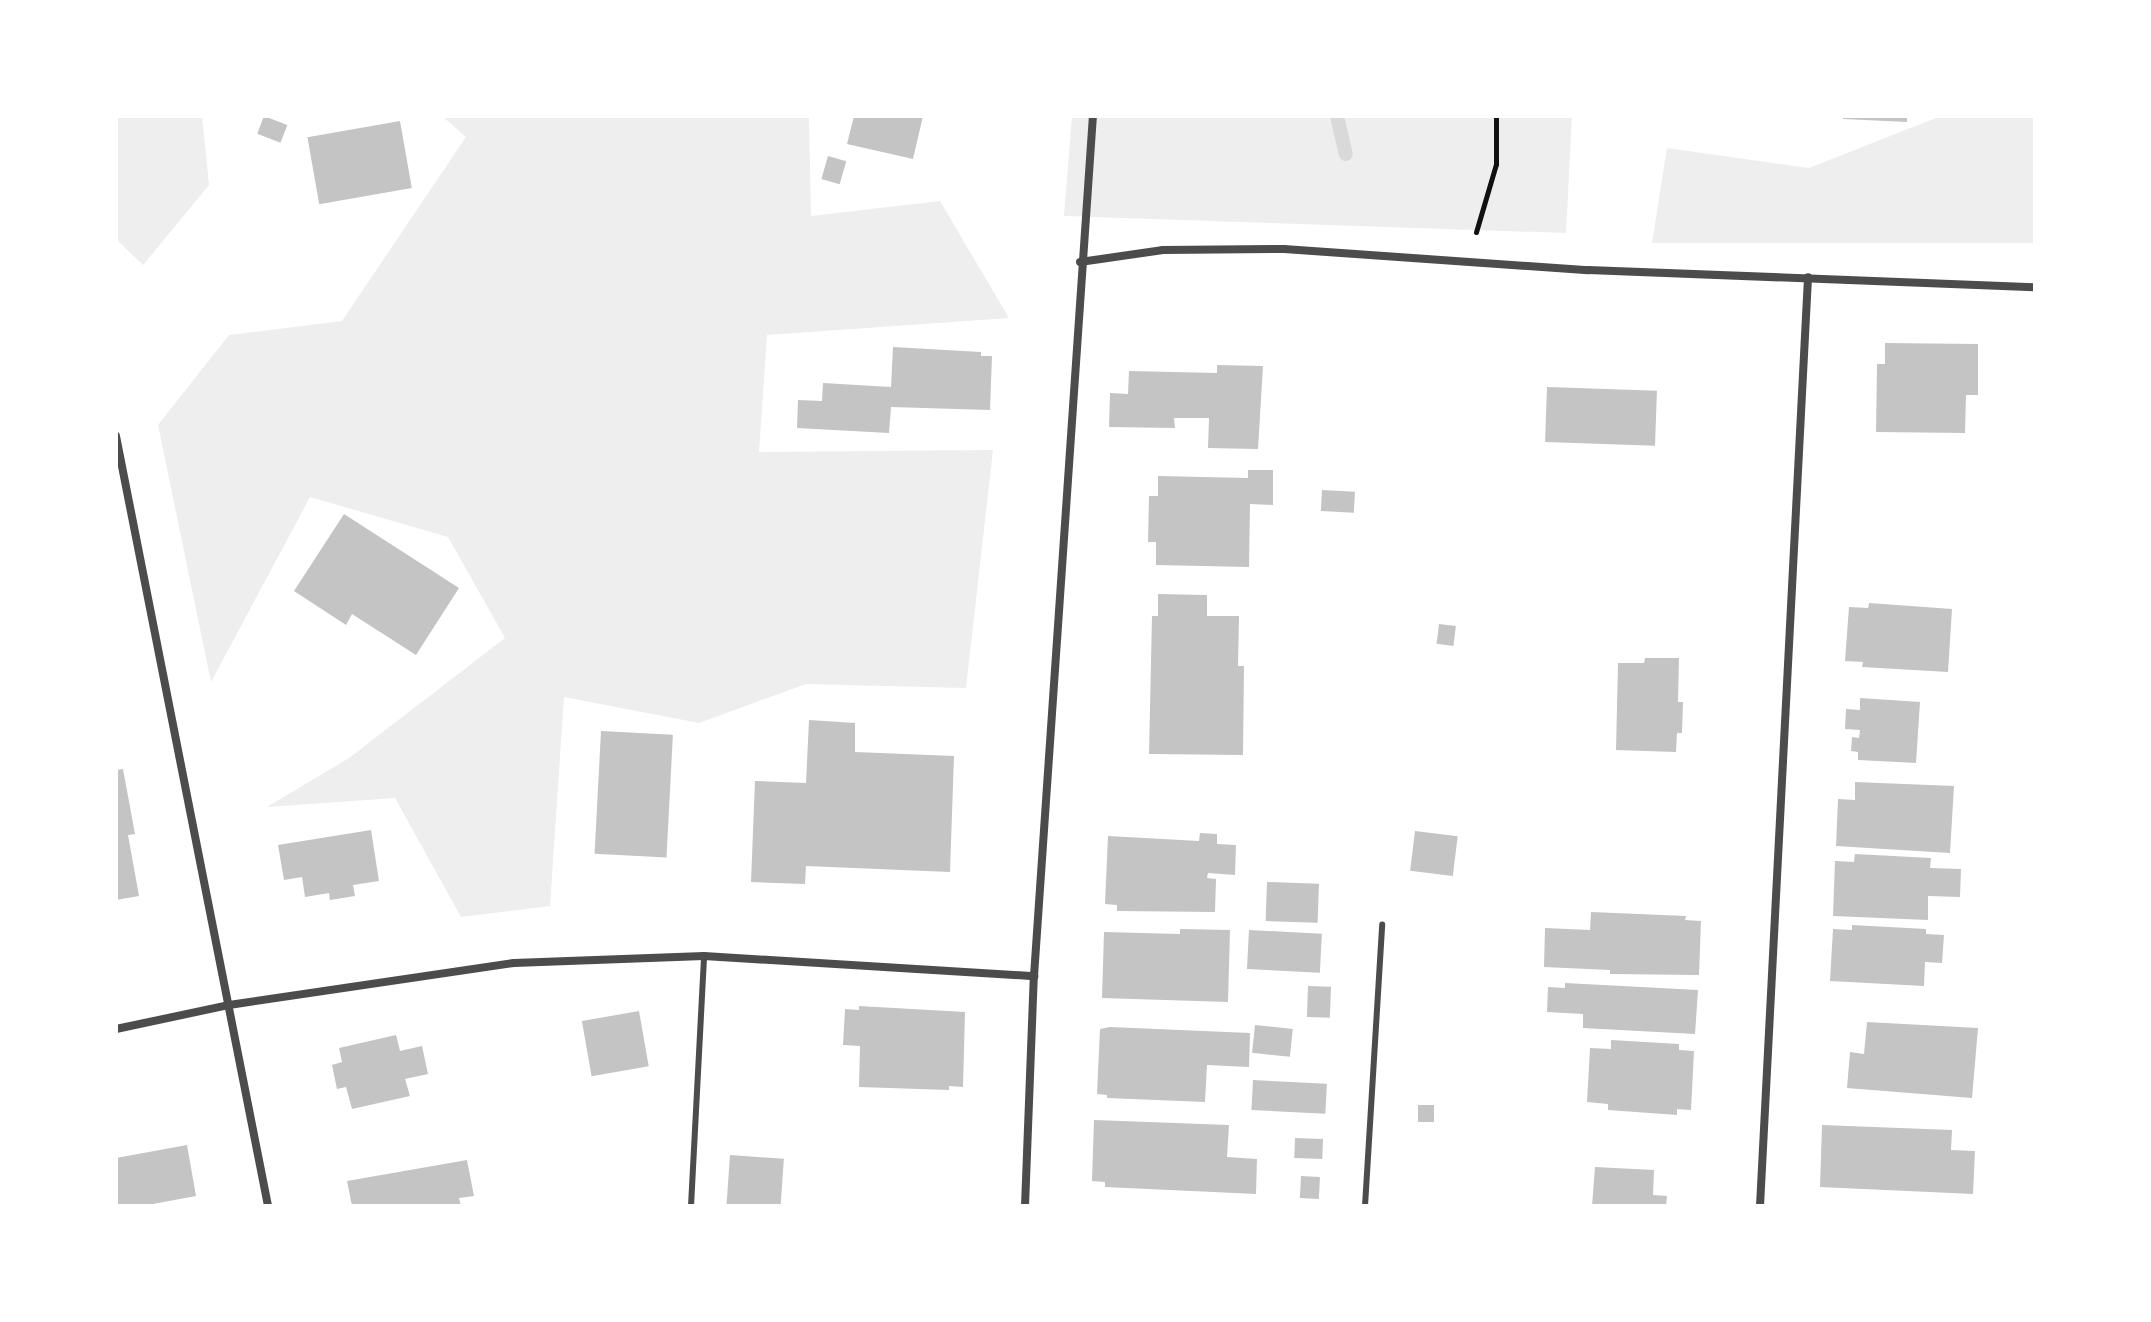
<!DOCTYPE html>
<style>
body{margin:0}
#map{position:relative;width:2151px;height:1322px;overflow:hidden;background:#fff;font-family:Helvetica,sans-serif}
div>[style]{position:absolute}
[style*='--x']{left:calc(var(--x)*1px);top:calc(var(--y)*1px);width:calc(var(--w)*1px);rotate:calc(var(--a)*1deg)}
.green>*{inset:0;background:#eee}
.stream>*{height:14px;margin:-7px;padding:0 7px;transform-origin:7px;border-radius:7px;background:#d9d9d9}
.building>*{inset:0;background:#c4c4c4;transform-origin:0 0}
.path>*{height:5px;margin:-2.5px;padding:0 2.5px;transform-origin:2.5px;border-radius:2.5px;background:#111}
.service>*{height:6px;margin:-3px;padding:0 3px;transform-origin:3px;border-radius:3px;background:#4c4c4c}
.minor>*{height:8px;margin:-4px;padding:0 4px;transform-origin:4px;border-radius:4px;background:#4c4c4c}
span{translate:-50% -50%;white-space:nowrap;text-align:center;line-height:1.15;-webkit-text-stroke:7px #fff;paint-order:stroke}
.frame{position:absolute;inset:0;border:118px solid #fff;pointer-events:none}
</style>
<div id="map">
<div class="green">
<div style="clip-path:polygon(116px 116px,202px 116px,209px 185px,143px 265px,116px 239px)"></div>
<div style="clip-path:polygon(442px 116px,809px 116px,811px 216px,940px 201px,1009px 318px,767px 335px,759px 452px,993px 450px,966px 688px,806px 684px,699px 723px,564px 697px,550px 906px,461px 917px,395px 798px,267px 807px,349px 758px,505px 638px,448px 537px,310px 497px,211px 682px,158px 425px,229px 335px,342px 321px,466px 137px)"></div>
<div style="clip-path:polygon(1072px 116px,1572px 116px,1566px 233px,1064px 216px)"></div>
<div style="clip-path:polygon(1941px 116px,2035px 116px,2035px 243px,1652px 243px,1667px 148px,1809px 168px)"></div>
</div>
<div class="stream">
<div style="--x:1337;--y:116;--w:39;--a:77"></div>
</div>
<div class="building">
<div style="left:264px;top:116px;width:25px;height:19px;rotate:21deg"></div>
<div style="clip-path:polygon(854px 116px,923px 116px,913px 159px,847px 144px)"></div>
<div style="clip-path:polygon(1843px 116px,1907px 116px,1907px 122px,1843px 119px)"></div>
<div style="left:400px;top:121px;width:68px;height:94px;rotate:80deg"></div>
<div style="left:828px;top:156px;width:19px;height:24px;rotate:16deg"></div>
<div style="clip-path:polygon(1885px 343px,1978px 344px,1978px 395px,1966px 395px,1965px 433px,1876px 432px,1877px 364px,1885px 364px)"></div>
<div style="clip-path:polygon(893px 347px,981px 352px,981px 356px,992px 356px,990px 410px,891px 407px,889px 433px,797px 428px,798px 400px,822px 401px,823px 383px,891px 387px)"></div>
<div style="clip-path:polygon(1217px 365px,1263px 366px,1258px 449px,1208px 448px,1209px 418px,1174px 418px,1175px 428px,1109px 427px,1110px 393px,1128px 394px,1129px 371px,1217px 373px)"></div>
<div style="left:1547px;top:387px;width:110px;height:55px;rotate:2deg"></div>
<div style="clip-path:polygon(1248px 470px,1273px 470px,1273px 505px,1250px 504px,1249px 567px,1156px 565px,1156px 542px,1148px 542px,1149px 496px,1158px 496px,1158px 476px,1248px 478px)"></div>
<div style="left:1322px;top:490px;width:33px;height:21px;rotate:3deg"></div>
<div style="clip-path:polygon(344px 514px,459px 588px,416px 655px,352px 614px,346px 625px,294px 591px)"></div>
<div style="clip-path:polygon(1158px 594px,1207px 595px,1207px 616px,1239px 616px,1238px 666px,1244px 666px,1243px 755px,1149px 754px,1152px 616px,1158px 616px)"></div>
<div style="clip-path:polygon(1869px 603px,1952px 609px,1948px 672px,1862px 667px,1863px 662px,1845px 661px,1849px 607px,1868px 608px)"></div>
<div style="left:1439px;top:624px;width:17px;height:20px;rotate:7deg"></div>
<div style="clip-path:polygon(1645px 658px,1679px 658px,1678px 702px,1683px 702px,1682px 733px,1677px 733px,1676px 752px,1616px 750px,1618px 663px,1644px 663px)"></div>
<div style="clip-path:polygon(1860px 698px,1920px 702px,1916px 763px,1858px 760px,1858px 752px,1851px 751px,1852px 737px,1859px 738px,1860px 730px,1845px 729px,1846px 709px,1860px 710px)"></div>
<div style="clip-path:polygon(809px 720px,855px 723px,855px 752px,954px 756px,950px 872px,806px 866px,805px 884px,751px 882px,755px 781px,806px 783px)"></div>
<div style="left:601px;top:731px;width:72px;height:123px;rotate:3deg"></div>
<div style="clip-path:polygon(123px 769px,135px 834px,128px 835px,139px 896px,116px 900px,116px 770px)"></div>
<div style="clip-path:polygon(1855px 782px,1954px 786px,1950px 853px,1836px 846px,1838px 799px,1855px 800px)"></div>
<div style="clip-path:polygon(371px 830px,379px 881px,353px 885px,355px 896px,330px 900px,329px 893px,305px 897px,302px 877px,284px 880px,278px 845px)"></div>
<div style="left:1415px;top:831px;width:43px;height:40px;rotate:7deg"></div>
<div style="clip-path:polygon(1200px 833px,1217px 834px,1217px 844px,1236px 845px,1235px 875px,1208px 873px,1207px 878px,1216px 879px,1215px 912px,1117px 911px,1117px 905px,1105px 904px,1108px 836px,1199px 841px)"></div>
<div style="clip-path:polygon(1855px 854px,1931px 858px,1930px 868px,1961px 869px,1960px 897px,1928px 896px,1928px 920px,1833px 916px,1835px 861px,1854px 862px)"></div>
<div style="left:1267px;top:882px;width:52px;height:39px;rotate:2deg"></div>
<div style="clip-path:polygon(1591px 912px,1686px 916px,1685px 920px,1701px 921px,1699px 975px,1610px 974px,1610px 970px,1544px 967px,1545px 928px,1590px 930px)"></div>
<div style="clip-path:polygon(1852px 925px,1926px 929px,1926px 934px,1944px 935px,1942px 963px,1925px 962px,1924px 986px,1830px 981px,1833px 929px,1852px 930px)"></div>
<div style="clip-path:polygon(1180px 929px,1230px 930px,1228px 1002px,1102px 998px,1104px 932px,1180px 934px)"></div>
<div style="left:1249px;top:930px;width:73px;height:39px;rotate:3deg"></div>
<div style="clip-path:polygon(1565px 983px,1698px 990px,1695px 1034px,1583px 1028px,1583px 1014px,1547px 1012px,1548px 987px,1565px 988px)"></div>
<div style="left:1308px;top:986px;width:23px;height:31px;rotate:2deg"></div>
<div style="clip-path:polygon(859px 1006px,965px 1012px,963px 1087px,949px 1086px,949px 1090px,859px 1087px,860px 1046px,843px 1045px,845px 1009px,859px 1010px)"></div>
<div style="left:639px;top:1011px;width:56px;height:58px;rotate:80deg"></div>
<div style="clip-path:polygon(1867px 1022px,1978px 1028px,1972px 1098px,1847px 1088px,1850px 1052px,1864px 1054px)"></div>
<div style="left:1255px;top:1025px;width:38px;height:28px;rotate:6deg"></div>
<div style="clip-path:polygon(1110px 1027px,1250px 1033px,1249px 1067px,1207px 1065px,1205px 1102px,1107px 1098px,1107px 1095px,1097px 1094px,1100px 1029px)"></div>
<div style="clip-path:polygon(396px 1035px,400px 1051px,422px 1046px,428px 1074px,405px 1079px,410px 1096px,352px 1109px,346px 1087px,337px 1089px,332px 1065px,342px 1062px,339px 1048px)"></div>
<div style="clip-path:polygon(1611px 1040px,1679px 1044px,1679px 1050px,1694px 1051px,1691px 1110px,1677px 1109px,1677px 1115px,1608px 1110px,1608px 1104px,1587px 1102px,1590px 1048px,1611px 1049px)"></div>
<div style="left:1253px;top:1080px;width:74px;height:30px;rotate:3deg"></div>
<div style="left:1418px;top:1105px;width:16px;height:17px"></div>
<div style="clip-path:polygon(1094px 1120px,1229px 1125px,1227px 1157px,1257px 1159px,1256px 1194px,1105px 1187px,1105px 1182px,1092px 1181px)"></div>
<div style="clip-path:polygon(1822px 1125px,1952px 1130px,1951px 1150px,1975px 1151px,1973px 1194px,1820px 1187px)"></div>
<div style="left:1295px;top:1138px;width:28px;height:20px;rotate:2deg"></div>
<div style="clip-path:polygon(187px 1145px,196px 1196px,142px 1206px,116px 1206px,116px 1158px)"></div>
<div style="left:730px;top:1155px;width:54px;height:51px;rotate:4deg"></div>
<div style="clip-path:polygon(467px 1160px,474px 1196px,459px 1198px,461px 1206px,352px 1206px,347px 1181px)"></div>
<div style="clip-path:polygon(1595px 1167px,1654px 1170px,1653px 1195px,1667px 1196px,1666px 1206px,1592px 1206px)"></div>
<div style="left:1301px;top:1176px;width:19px;height:22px;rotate:3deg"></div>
</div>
<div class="path">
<div style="--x:1476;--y:232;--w:71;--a:-73.6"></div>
<div style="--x:1496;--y:164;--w:48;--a:-90"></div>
</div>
<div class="service">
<div style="--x:691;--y:1206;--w:250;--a:-87"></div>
<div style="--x:1365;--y:1206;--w:282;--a:-86.5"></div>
</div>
<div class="minor">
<div style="--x:1080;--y:262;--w:84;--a:-8.2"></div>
<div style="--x:1163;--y:250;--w:121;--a:-0.5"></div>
<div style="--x:1284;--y:249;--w:305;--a:4"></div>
<div style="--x:1588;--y:270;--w:447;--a:2.2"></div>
<div style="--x:116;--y:436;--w:785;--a:78.83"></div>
<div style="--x:116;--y:1029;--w:116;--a:-12"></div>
<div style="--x:229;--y:1005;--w:288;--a:-8.4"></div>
<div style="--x:514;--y:963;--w:190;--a:-2.1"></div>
<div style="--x:704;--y:956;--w:331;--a:3.5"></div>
<div style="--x:1025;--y:1206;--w:230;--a:-87.8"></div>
<div style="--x:1034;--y:976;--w:862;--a:-86.08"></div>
<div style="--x:1760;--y:1206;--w:930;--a:-87.04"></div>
</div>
<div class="frame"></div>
</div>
